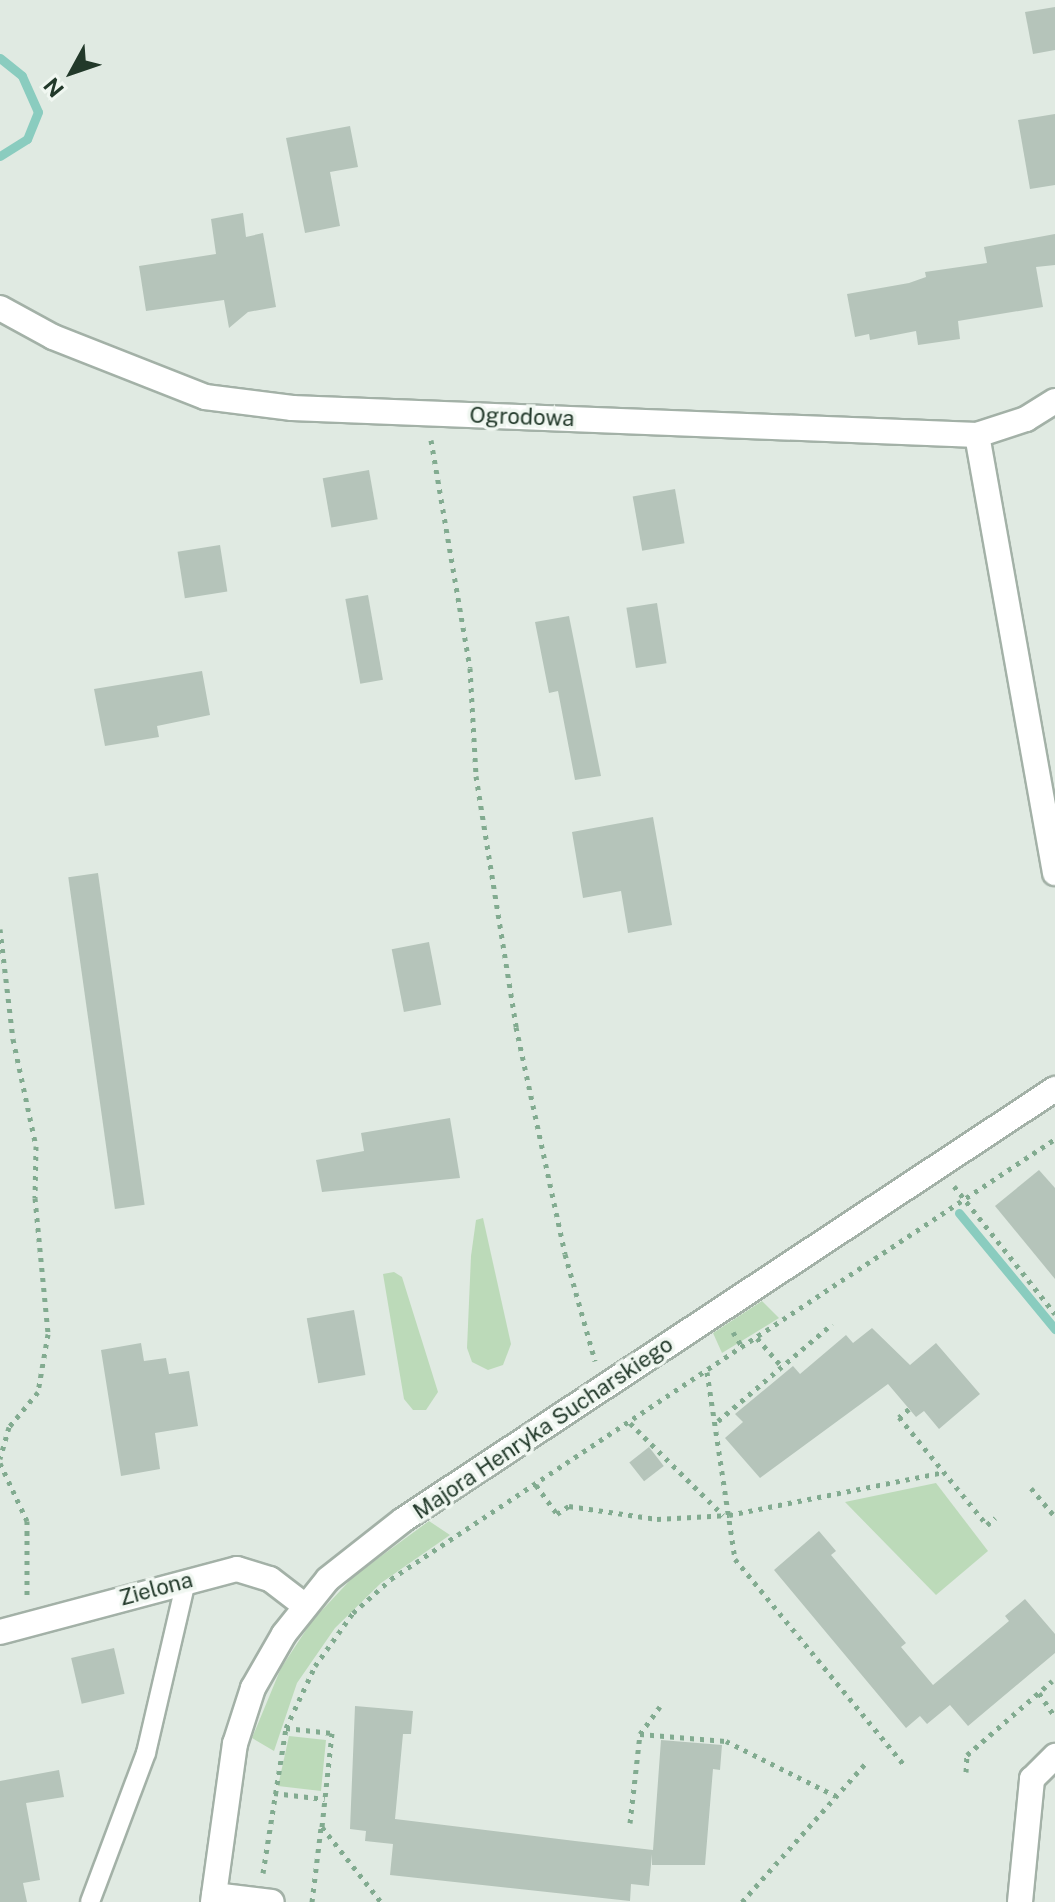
<!DOCTYPE html>
<style>
body{margin:0}
#map{position:relative;width:1055px;height:1902px;overflow:hidden;background:#e0eae2;font-family:"Public Sans",sans-serif}
div>[style]{position:absolute}
[style*='--x']{left:calc(var(--x)*1px);top:calc(var(--y)*1px);width:calc(var(--w)*1px);rotate:calc(var(--a)*1deg)}
.green>*{inset:0;background:#bcdab9}
.stream>*{height:9px;margin:-4.5px;padding:0 4.5px;transform-origin:4.5px;border-radius:4.5px;background:#8accbf}
.building>*{inset:0;background:#b5c4ba;transform-origin:0 0}
.path>*{height:5px;margin-top:-2.5px;transform-origin:0;background:repeating-linear-gradient(90deg,#82ab90 0 4px,transparent 0 10px)}
.roads{filter:drop-shadow(2px 0 #a3b1a7) drop-shadow(-2px 0 #a3b1a7) drop-shadow(0 2px #a3b1a7) drop-shadow(0 -2px #a3b1a7)}
.lane>*{height:18px;margin:-9px;padding:0 9px;transform-origin:9px;border-radius:9px;background:#fff}
.street>*{height:24px;margin:-12px;padding:0 12px;transform-origin:12px;border-radius:12px;background:#fff}
span{translate:-50% -50%;white-space:nowrap;text-align:center;line-height:1.15;-webkit-text-stroke:7px #f0f7f1;paint-order:stroke}
.street-label{font-size:22px;color:#22392a}
.north{position:absolute;left:32px;top:32px;width:80px;height:80px;-webkit-text-stroke:6px #f0f7f1;paint-order:stroke;rotate:230deg;font-size:22px;font-weight:700;line-height:32px;text-align:center;color:#22392a}
.north::after{content:'';display:block;margin:auto;width:28px;height:36px;background:#22392a;clip-path:polygon(50% 0,100% 100%,50% 72%,0 100%)}
</style>
<div id="map">
<div class="green">
<div style="clip-path:polygon(483px 1218px,511px 1344px,503px 1365px,488px 1370px,472px 1362px,467px 1348px,471px 1256px,476px 1220px)"></div>
<div style="clip-path:polygon(394px 1272px,402px 1277px,438px 1392px,426px 1410px,413px 1410px,404px 1399px,383px 1274px)"></div>
<div style="clip-path:polygon(762px 1301px,779px 1318px,722px 1353px,713px 1333px)"></div>
<div style="clip-path:polygon(936px 1483px,988px 1551px,936px 1595px,845px 1502px)"></div>
<div style="clip-path:polygon(429px 1521px,450px 1535px,381px 1583px,335px 1628px,297px 1683px,274px 1751px,252px 1738px,281px 1668px,312px 1621px,354px 1576px)"></div>
<div style="clip-path:polygon(289px 1736px,326px 1740px,321px 1791px,278px 1786px)"></div>
</div>
<div class="stream">
<div style="--x:0;--y:58;--w:28;--a:39"></div>
<div style="--x:22;--y:76;--w:39;--a:66"></div>
<div style="--x:38;--y:112;--w:29;--a:112"></div>
<div style="--x:27;--y:139;--w:32;--a:148"></div>
<div style="--x:959;--y:1213;--w:151;--a:50.4"></div>
</div>
<div class="building">
<div style="clip-path:polygon(1055px 7px,1055px 50px,1033px 54px,1025px 12px)"></div>
<div style="clip-path:polygon(1055px 114px,1055px 185px,1030px 189px,1018px 120px)"></div>
<div style="clip-path:polygon(350px 126px,358px 167px,330px 172px,340px 226px,305px 233px,286px 138px)"></div>
<div style="clip-path:polygon(243px 213px,246px 237px,263px 233px,276px 307px,248px 312px,229px 328px,224px 300px,146px 311px,139px 266px,216px 254px,211px 219px)"></div>
<div style="clip-path:polygon(1055px 234px,1055px 265px,1036px 267px,1043px 307px,958px 321px,960px 339px,918px 345px,916px 331px,870px 340px,869px 334px,855px 337px,847px 294px,909px 283px,926px 277px,925px 272px,987px 263px,984px 247px)"></div>
<div style="left:369px;top:470px;width:50px;height:47px;rotate:80deg"></div>
<div style="left:675px;top:489px;width:55px;height:43px;rotate:80deg"></div>
<div style="left:220px;top:545px;width:47px;height:43px;rotate:81deg"></div>
<div style="left:368px;top:595px;width:86px;height:23px;rotate:80deg"></div>
<div style="left:657px;top:603px;width:61px;height:31px;rotate:81deg"></div>
<div style="clip-path:polygon(569px 616px,601px 776px,575px 780px,558px 691px,549px 693px,535px 622px)"></div>
<div style="clip-path:polygon(202px 671px,210px 715px,157px 726px,159px 737px,105px 746px,94px 689px)"></div>
<div style="clip-path:polygon(653px 817px,672px 925px,628px 933px,621px 891px,583px 898px,572px 832px)"></div>
<div style="left:98px;top:873px;width:335px;height:30px;rotate:82deg"></div>
<div style="left:429px;top:942px;width:64px;height:38px;rotate:79deg"></div>
<div style="clip-path:polygon(450px 1118px,460px 1178px,322px 1192px,316px 1160px,364px 1151px,361px 1133px)"></div>
<div style="clip-path:polygon(1039px 1170px,1055px 1188px,1055px 1279px,995px 1206px)"></div>
<div style="left:354px;top:1310px;width:66px;height:48px;rotate:80deg"></div>
<div style="clip-path:polygon(872px 1328px,910px 1365px,936px 1343px,980px 1394px,939px 1429px,924px 1411px,916px 1417px,888px 1384px,760px 1478px,725px 1438px,743px 1422px,735px 1414px,793px 1366px,800px 1374px,846px 1335px,853px 1343px)"></div>
<div style="clip-path:polygon(141px 1343px,144px 1361px,166px 1358px,169px 1374px,189px 1371px,198px 1426px,155px 1433px,160px 1469px,121px 1476px,101px 1350px)"></div>
<div style="left:649px;top:1447px;width:24px;height:25px;rotate:52deg"></div>
<div style="clip-path:polygon(819px 1531px,836px 1551px,831px 1555px,906px 1643px,901px 1647px,933px 1685px,1009px 1621px,1005px 1616px,1025px 1599px,1055px 1634px,1055px 1653px,968px 1726px,950px 1705px,927px 1724px,920px 1716px,906px 1728px,774px 1570px)"></div>
<div style="left:114px;top:1648px;width:47px;height:44px;rotate:77deg"></div>
<div style="clip-path:polygon(355px 1706px,413px 1711px,411px 1734px,403px 1734px,395px 1819px,575px 1841px,653px 1850px,661px 1740px,722px 1745px,720px 1770px,713px 1769px,705px 1865px,652px 1865px,652px 1854px,649px 1886px,631px 1884px,630px 1901px,390px 1875px,393px 1844px,365px 1841px,366px 1831px,350px 1829px)"></div>
<div style="clip-path:polygon(59px 1770px,64px 1797px,26px 1803px,40px 1880px,23px 1883px,27px 1902px,0 1902px,0 1781px)"></div>
</div>
<div class="path">
<div style="--x:431;--y:440;--w:231;--a:80.3"></div>
<div style="--x:470;--y:668;--w:108;--a:86.8"></div>
<div style="--x:476;--y:776;--w:254;--a:80.9"></div>
<div style="--x:516;--y:1027;--w:232;--a:77.8"></div>
<div style="--x:565;--y:1254;--w:111;--a:74.3"></div>
<div style="--x:0;--y:929;--w:111;--a:83.3"></div>
<div style="--x:13;--y:1039;--w:109;--a:77.9"></div>
<div style="--x:36;--y:1146;--w:52;--a:91.1"></div>
<div style="--x:35;--y:1198;--w:137;--a:84.5"></div>
<div style="--x:48;--y:1334;--w:59;--a:99.8"></div>
<div style="--x:38;--y:1392;--w:45;--a:129.6"></div>
<div style="--x:9;--y:1427;--w:33;--a:106"></div>
<div style="--x:954;--y:1186;--w:163;--a:51.7"></div>
<div style="--x:733;--y:1332;--w:19;--a:58"></div>
<div style="--x:757;--y:1338;--w:37;--a:49"></div>
<div style="--x:707;--y:1372;--w:189;--a:81.5"></div>
<div style="--x:735;--y:1559;--w:268;--a:50.6"></div>
<div style="--x:909;--y:1409;--w:13;--a:141"></div>
<div style="--x:899;--y:1417;--w:139;--a:50.8"></div>
<div style="--x:987;--y:1525;--w:11;--a:-41"></div>
<div style="--x:718;--y:1421;--w:150;--a:-40.4"></div>
<div style="--x:630;--y:1423;--w:131;--a:44.7"></div>
<div style="--x:0;--y:1463;--w:64;--a:65"></div>
<div style="--x:27;--y:1521;--w:77;--a:90"></div>
<div style="--x:536;--y:1485;--w:36;--a:54"></div>
<div style="--x:557;--y:1514;--w:14;--a:-34"></div>
<div style="--x:569;--y:1506;--w:89;--a:8.4"></div>
<div style="--x:657;--y:1519;--w:72;--a:-3.2"></div>
<div style="--x:729;--y:1515;--w:219;--a:-11.3"></div>
<div style="--x:1031;--y:1488;--w:38;--a:50"></div>
<div style="--x:1039;--y:1693;--w:29;--a:56"></div>
<div style="--x:286;--y:1728;--w:46;--a:6.2"></div>
<div style="--x:332;--y:1733;--w:95;--a:96.1"></div>
<div style="--x:322;--y:1827;--w:95;--a:51.8"></div>
<div style="--x:640;--y:1734;--w:34;--a:-54"></div>
<div style="--x:966;--y:1772;--w:17;--a:-87"></div>
<div style="--x:967;--y:1755;--w:113;--a:-41"></div>
<div style="--x:274;--y:1793;--w:51;--a:6.7"></div>
<div style="--x:630;--y:1823;--w:90;--a:-83.6"></div>
<div style="--x:640;--y:1734;--w:86;--a:4.7"></div>
<div style="--x:726;--y:1741;--w:123;--a:26.6"></div>
<div style="--x:263;--y:1873;--w:147;--a:-81"></div>
<div style="--x:286;--y:1728;--w:68;--a:-64.9"></div>
<div style="--x:315;--y:1666;--w:65;--a:-54.4"></div>
<div style="--x:353;--y:1613;--w:51;--a:-41.8"></div>
<div style="--x:391;--y:1579;--w:797;--a:-33.53"></div>
<div style="--x:312;--y:1902;--w:75;--a:-83.1"></div>
<div style="--x:742;--y:1902;--w:186;--a:-48.3"></div>
</div>
<div class="roads">
<div class="lane">
<div style="--x:90;--y:1902;--w:159;--a:-69.4"></div>
<div style="--x:146;--y:1753;--w:177;--a:-76.9"></div>
</div>
<div class="street">
<div style="--x:0;--y:308;--w:60;--a:28.7"></div>
<div style="--x:53;--y:337;--w:163;--a:21.5"></div>
<div style="--x:205;--y:397;--w:88;--a:7.2"></div>
<div style="--x:292;--y:408;--w:686;--a:2.26"></div>
<div style="--x:977;--y:435;--w:52;--a:-18.1"></div>
<div style="--x:1026;--y:419;--w:34;--a:-32"></div>
<div style="--x:977;--y:435;--w:445;--a:79.9"></div>
<div style="--x:0;--y:1632;--w:245;--a:-14.9"></div>
<div style="--x:237;--y:1569;--w:34;--a:17"></div>
<div style="--x:270;--y:1579;--w:44;--a:37.6"></div>
<div style="--x:214;--y:1895;--w:58;--a:6.9"></div>
<div style="--x:213;--y:1902;--w:160;--a:-82.1"></div>
<div style="--x:235;--y:1744;--w:59;--a:-72.2"></div>
<div style="--x:253;--y:1688;--w:62;--a:-60.1"></div>
<div style="--x:284;--y:1634;--w:70;--a:-51.3"></div>
<div style="--x:328;--y:1579;--w:95;--a:-38.2"></div>
<div style="--x:403;--y:1520;--w:782;--a:-33.47"></div>
<div style="--x:1020;--y:1902;--w:124;--a:-84.4"></div>
<div style="--x:1032;--y:1779;--w:33;--a:-45"></div>
</div>
</div>
<div class="street-label">
<span style="left:522px;top:417px;rotate:2deg">Ogrodowa</span>
<span style="left:543px;top:1428px;rotate:-34deg">Majora Henryka Sucharskiego</span>
<span style="left:156px;top:1589px;rotate:-15deg">Zielona</span>
</div>
<div class="north">N</div>
</div>
